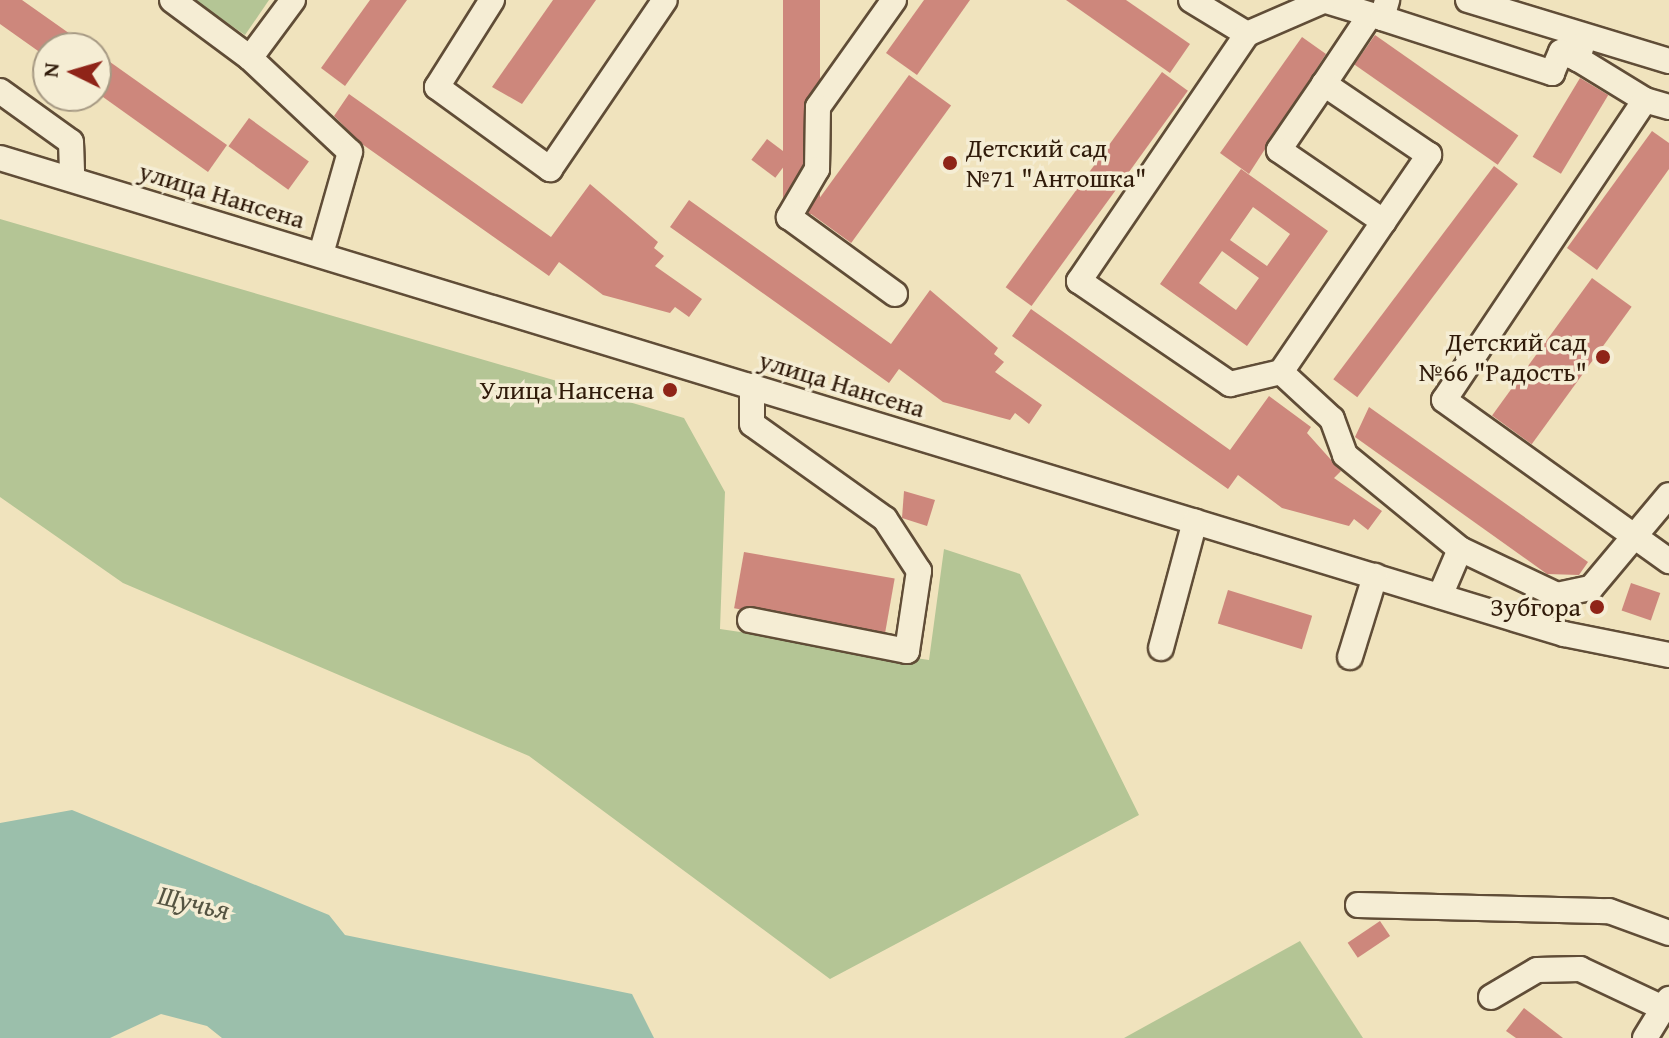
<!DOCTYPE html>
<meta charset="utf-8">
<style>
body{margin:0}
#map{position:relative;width:1669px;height:1038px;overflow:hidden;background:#f0e3bd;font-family:"Gentium Book Plus",serif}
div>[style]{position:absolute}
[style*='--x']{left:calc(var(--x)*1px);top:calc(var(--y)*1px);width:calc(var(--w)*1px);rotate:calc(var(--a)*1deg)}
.green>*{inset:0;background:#b4c595}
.water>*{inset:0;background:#9bbfab}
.building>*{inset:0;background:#cd877c;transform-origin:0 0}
.roads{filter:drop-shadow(2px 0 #604d37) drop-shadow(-2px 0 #604d37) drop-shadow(0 2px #604d37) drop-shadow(0 -2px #604d37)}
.minor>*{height:24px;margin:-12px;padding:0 12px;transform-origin:12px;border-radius:12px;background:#f5edd4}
.dots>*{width:22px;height:22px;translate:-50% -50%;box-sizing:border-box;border:4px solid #f5edd4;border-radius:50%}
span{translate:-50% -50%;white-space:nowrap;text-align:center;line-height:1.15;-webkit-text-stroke:7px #f5edd4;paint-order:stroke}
.poi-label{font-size:26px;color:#301b0a}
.left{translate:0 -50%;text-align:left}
.right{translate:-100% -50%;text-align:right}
.street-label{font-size:26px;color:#301b0a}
.water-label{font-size:28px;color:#555442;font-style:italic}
.north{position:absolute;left:32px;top:32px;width:80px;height:80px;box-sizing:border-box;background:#f5edd4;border:2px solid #a69983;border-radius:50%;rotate:275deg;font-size:22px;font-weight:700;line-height:32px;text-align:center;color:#301b0a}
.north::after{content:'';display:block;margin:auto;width:28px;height:36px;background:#8f2418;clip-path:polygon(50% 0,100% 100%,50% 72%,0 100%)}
</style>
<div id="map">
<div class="green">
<div style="clip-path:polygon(194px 0,269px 0,245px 35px)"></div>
<div style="clip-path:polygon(0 219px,684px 418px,725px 492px,720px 629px,929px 660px,944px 549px,1020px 574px,1139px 815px,830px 979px,529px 756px,123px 583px,0 497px)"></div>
<div style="clip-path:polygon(1300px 941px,1363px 1038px,1124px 1038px)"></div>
</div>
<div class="water">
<div style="clip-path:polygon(72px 810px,329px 915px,345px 935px,632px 994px,654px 1038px,222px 1038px,207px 1026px,161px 1014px,110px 1038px,0 1038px,0 823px)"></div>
</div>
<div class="building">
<div style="clip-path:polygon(0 0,22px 0,90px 48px,48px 48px,48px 58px,0 24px)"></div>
<div style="clip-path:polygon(370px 0,407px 0,345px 86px,321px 68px)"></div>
<div style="clip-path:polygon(553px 0,596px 0,522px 104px,492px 87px)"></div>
<div style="left:783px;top:0;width:37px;height:214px"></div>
<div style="clip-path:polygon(924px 0,970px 0,917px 75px,886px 53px)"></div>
<div style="clip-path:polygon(1066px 0,1126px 0,1190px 44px,1170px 73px)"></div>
<div style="left:1375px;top:35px;width:175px;height:36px;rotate:35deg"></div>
<div style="clip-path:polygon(1302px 37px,1326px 54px,1249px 174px,1220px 153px)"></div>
<div style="clip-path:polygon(96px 52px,227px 145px,208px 172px,96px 92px)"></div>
<div style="left:1162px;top:72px;width:32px;height:266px;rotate:36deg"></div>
<div style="left:909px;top:75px;width:52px;height:170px;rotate:36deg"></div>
<div style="left:1580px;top:78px;width:33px;height:92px;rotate:31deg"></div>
<div style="clip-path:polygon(349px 94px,551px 237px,590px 184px,658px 242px,654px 248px,664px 256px,655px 266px,702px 299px,689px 317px,675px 307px,670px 313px,603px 295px,559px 262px,549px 276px,362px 144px,334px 116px)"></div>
<div style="left:249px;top:118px;width:74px;height:35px;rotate:36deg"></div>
<div style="clip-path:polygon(1652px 131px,1669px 143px,1669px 169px,1597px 270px,1567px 248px)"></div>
<div style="left:767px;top:139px;width:30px;height:26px;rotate:37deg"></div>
<div style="left:1494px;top:166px;width:30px;height:267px;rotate:37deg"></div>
<div style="clip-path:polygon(evenodd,1241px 169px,1328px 231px,1247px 346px,1160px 284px,1241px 169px,1253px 207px,1290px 234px,1267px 266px,1230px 240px,1253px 207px,1241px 169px,1222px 251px,1259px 278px,1236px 310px,1199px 283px,1222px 251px)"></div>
<div style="clip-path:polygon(689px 200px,891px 344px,930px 290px,998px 348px,994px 354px,1004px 362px,995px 372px,1042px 405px,1029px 424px,1015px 413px,1010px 420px,943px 402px,899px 369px,889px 383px,670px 227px)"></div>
<div style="left:1592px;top:278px;width:49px;height:170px;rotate:36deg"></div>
<div style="clip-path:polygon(1031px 309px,1230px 450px,1269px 396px,1311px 427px,1307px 433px,1341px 471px,1334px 478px,1382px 511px,1368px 530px,1354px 519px,1349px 526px,1282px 508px,1238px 475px,1228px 489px,1012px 336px)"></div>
<div style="clip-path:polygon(1369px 407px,1588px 562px,1579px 575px,1547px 574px,1355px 437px)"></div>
<div style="clip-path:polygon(904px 491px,935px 500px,927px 526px,902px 518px)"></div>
<div style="left:744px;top:552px;width:153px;height:57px;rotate:10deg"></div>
<div style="left:1631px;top:583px;width:31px;height:29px;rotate:19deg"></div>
<div style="left:1228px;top:590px;width:88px;height:35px;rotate:17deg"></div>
<div style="left:1380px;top:921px;width:18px;height:39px;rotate:56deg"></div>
<div style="clip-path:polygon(1524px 1008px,1563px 1038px,1516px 1038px,1506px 1031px)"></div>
</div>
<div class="roads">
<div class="minor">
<div style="--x:172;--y:0;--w:97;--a:36.6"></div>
<div style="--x:250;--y:58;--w:72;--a:-53.4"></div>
<div style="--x:492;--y:0;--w:103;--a:122.3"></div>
<div style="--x:437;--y:87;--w:140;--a:36"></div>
<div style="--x:550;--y:169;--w:204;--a:-55.8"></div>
<div style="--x:894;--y:0;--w:131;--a:125.4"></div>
<div style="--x:818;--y:107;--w:62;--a:90.9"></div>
<div style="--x:817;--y:169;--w:56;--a:120.3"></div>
<div style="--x:789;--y:217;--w:131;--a:36"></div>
<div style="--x:1191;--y:0;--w:66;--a:31.3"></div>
<div style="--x:1247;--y:34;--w:299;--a:124.2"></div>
<div style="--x:1079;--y:281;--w:183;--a:34.3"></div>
<div style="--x:1230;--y:384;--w:52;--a:-13.2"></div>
<div style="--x:1281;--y:372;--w:263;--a:-55.7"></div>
<div style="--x:1429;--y:155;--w:127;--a:-145.9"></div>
<div style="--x:1324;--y:84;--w:83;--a:-56.3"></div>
<div style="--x:1323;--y:0;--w:62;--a:17"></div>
<div style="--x:1382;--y:18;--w:19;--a:-74"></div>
<div style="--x:1468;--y:0;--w:210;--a:16.9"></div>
<div style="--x:1382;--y:18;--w:179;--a:17.9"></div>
<div style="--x:1552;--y:73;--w:23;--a:-67"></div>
<div style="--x:1561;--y:52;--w:18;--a:22"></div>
<div style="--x:1247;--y:34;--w:83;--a:-23.5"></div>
<div style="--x:1582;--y:45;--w:15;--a:106"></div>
<div style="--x:1578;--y:59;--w:79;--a:31.5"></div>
<div style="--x:250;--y:58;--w:137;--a:43.2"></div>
<div style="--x:350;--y:152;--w:106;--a:105.9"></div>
<div style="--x:1324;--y:84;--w:80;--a:124.3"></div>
<div style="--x:1279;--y:150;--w:127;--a:34.4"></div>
<div style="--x:0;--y:91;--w:87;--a:35.7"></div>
<div style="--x:71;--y:142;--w:37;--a:88"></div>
<div style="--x:1669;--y:107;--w:25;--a:-164"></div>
<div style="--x:1645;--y:100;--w:361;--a:123.8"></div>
<div style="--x:1444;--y:400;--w:277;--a:35.6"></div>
<div style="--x:0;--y:158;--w:1635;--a:16.93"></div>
<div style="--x:1564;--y:634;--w:107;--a:11.3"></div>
<div style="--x:1281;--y:372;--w:69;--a:42.7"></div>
<div style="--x:1332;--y:419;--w:38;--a:70"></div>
<div style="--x:1345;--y:455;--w:149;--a:39.3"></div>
<div style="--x:1440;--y:596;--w:51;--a:-66.9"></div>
<div style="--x:1460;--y:549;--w:107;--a:25.4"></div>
<div style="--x:1557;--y:595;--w:35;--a:-12"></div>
<div style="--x:1591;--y:588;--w:121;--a:-50"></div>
<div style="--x:750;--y:620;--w:160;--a:11.2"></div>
<div style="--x:907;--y:651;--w:81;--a:-81.5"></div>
<div style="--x:919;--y:571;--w:62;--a:-123.2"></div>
<div style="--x:885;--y:519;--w:163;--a:-144.5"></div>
<div style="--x:752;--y:424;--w:38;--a:-90"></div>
<div style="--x:1161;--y:648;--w:131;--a:-75"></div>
<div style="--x:1350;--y:657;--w:85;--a:-72.8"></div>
<div style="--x:1358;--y:905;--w:251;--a:1.4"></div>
<div style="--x:1609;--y:911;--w:64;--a:20.1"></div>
<div style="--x:1491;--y:997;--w:53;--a:-30.4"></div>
<div style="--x:1537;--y:970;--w:43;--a:-1.3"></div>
<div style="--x:1580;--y:969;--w:92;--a:25.2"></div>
<div style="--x:1645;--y:1038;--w:46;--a:-58.4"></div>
</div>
</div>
<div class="dots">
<div style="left:950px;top:163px;background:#8f2418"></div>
<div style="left:1603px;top:357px;background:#8f2418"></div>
<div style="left:670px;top:390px;background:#8f2418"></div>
<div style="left:1597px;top:607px;background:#8f2418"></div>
</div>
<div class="poi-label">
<span class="left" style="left:966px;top:163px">Детский сад<br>№71 "Антошка"</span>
<span class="right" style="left:1587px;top:357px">Детский сад<br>№66 "Радость"</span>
<span class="right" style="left:654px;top:390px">Улица Нансена</span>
<span class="right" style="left:1581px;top:607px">Зубгора</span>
</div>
<div class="street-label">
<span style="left:222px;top:195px;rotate:17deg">улица Нансена</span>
<span style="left:842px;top:384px;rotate:17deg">улица Нансена</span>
</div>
<div class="water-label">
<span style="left:194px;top:902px;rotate:13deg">Щучья</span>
</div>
<div class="north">N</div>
</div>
